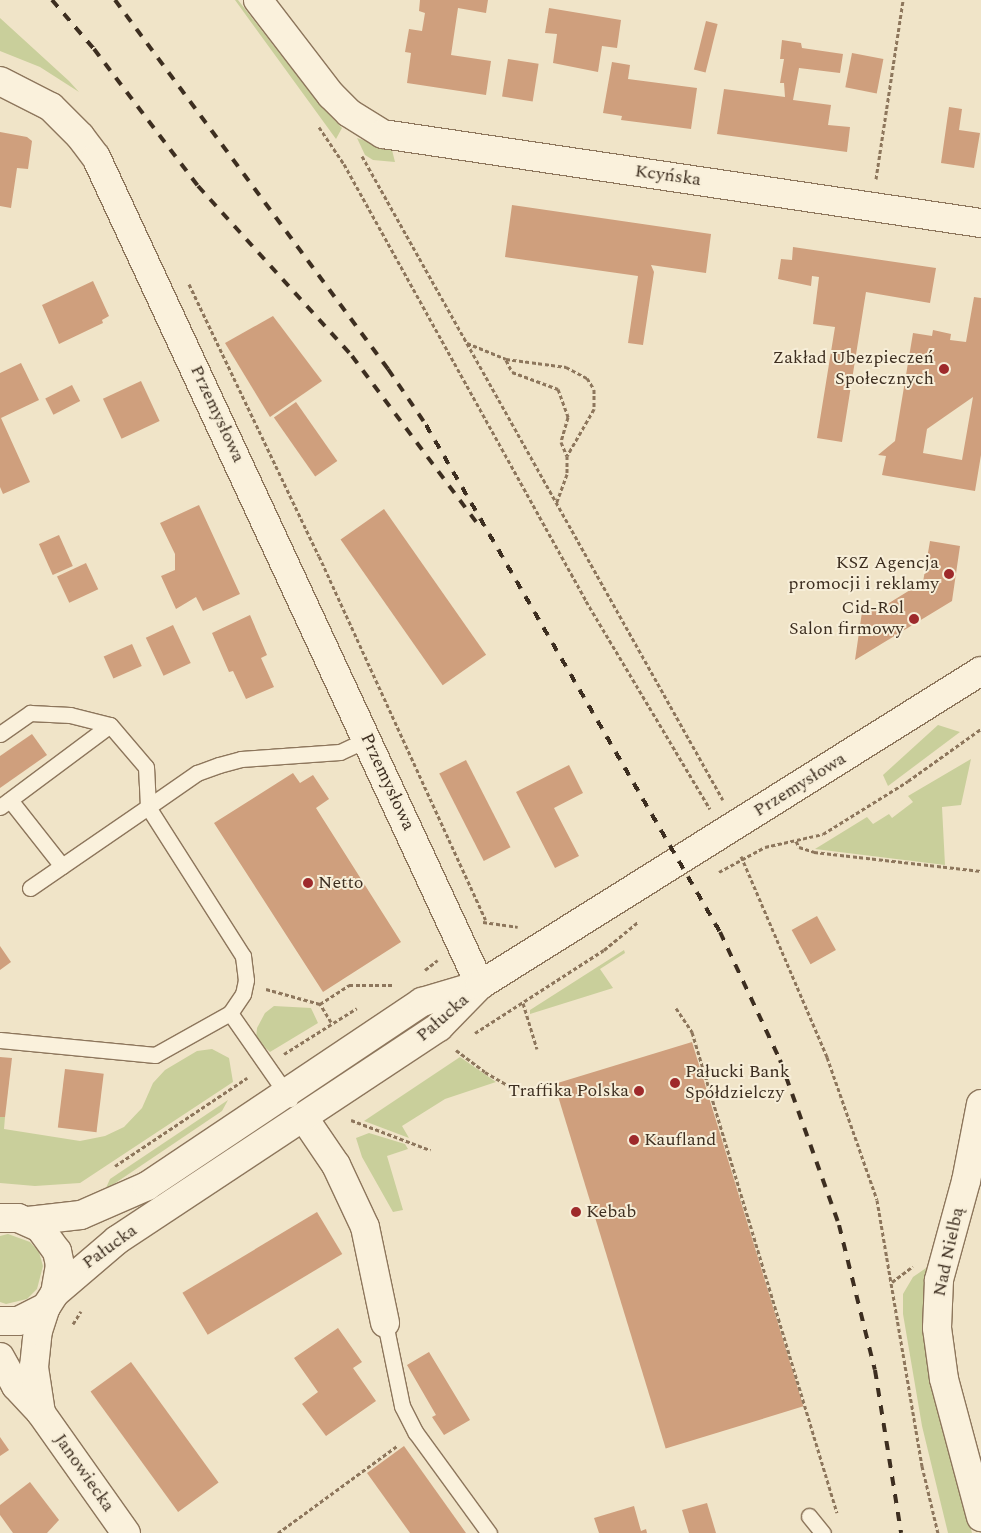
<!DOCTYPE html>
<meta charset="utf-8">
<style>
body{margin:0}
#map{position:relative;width:981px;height:1533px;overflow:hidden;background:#f0e4c8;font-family:Spectral,serif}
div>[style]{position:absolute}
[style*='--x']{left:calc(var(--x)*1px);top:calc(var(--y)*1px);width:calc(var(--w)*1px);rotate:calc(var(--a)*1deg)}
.green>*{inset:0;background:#c9cf9b}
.building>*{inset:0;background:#cf9f7d;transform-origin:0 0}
.path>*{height:3px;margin-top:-1.5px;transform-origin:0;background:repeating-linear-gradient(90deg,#8d765c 0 4px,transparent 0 6.5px)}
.roads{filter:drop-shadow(1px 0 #8d765c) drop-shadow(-1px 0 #8d765c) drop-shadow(0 1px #8d765c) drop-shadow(0 -1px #8d765c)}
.lane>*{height:15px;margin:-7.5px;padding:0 7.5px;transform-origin:7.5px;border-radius:7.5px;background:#faf1dc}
.street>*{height:28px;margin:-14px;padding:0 14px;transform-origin:14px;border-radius:14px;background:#faf1dc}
.secondary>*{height:28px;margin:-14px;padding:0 14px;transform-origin:14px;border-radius:14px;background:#faf1dc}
.rail>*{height:4px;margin-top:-2px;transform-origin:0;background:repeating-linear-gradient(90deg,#3d2e20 0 9px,transparent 0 18px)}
.dots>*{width:14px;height:14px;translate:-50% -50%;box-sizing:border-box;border:2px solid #f7eed8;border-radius:50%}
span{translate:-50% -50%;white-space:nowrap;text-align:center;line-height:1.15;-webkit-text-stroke:4px #f7eed8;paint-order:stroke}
.street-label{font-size:18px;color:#3d2e20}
.poi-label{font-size:18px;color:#3d2e20}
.right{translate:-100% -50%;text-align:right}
.left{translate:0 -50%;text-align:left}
</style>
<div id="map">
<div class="green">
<div style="clip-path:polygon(235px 0,238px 0,320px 105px,342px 128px,336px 139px)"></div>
<div style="clip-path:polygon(0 18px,69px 81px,79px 92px,40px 67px,0 51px)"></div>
<div style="clip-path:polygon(357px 138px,392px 150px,395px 162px,373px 160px,365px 155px)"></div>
<div style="clip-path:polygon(938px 725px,960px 732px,888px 786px,883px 775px)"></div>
<div style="clip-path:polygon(971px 759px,961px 805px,942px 807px,945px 865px,815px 849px,867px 817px,873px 824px,889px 814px,892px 818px,913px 802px,908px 796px)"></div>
<div style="clip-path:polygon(624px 950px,625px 953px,600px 969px,613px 988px,530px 1014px,530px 1010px)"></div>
<div style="clip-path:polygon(274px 1006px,311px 1008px,318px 1023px,270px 1052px,256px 1039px,257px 1028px,265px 1013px)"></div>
<div style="clip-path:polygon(212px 1049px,229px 1058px,233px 1082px,80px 1183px,35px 1186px,0 1183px,0 1117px,5px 1117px,4px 1129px,80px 1141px,105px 1136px,124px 1127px,142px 1108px,153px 1083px,165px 1070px,197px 1051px)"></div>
<div style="clip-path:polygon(460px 1057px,496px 1082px,445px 1099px,402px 1126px,409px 1138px,364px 1121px)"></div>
<div style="clip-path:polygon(228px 1100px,222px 1111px,105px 1190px,110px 1179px)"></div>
<div style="clip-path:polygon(369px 1133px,405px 1144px,408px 1149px,387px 1156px,403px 1210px,393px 1212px,362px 1157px,356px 1138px)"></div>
<div style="clip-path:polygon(8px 1234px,30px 1242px,39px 1252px,43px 1266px,37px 1289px,27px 1299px,6px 1304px,0 1302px,0 1236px)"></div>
<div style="clip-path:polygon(929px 1266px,924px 1290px,926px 1355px,972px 1533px,948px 1533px,922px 1426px,903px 1314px,903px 1294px,913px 1277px)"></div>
</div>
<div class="building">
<div style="clip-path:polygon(420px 0,488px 0,486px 13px,458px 8px,451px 55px,491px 61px,486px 95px,407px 83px,411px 53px,405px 52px,409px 29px,422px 31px,425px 13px,419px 11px)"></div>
<div style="clip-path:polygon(549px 8px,621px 20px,617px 48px,602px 46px,598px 72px,553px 63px,557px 34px,545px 33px)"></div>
<div style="left:706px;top:21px;width:12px;height:50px;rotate:14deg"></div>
<div style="clip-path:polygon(782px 40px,801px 43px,802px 48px,843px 54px,840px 73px,799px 68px,793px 100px,831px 105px,828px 125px,850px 127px,847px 152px,717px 134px,724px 89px,785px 97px,784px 83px,780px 83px,784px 59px,780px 59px)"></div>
<div style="left:852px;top:53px;width:32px;height:35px;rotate:11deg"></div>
<div style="left:508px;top:59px;width:31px;height:38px;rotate:9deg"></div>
<div style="clip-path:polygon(612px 62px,630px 65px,628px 79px,697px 88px,691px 129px,621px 120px,622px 116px,603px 113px)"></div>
<div style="clip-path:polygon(949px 107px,962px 109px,959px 130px,980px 133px,974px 168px,941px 163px)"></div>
<div style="clip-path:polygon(0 132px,27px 137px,32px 141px,28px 169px,17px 168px,11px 208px,0 206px)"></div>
<div style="clip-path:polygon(512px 205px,711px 234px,706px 273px,651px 265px,654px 272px,643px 345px,628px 343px,638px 276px,505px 257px)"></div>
<div style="clip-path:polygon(793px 247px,936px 268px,930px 303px,866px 292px,842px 442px,817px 438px,835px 327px,813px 324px,819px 277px,812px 276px,811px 286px,778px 279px,781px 259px,792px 260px)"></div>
<div style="clip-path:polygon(93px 281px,109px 316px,102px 320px,103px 323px,59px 344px,42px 305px)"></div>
<div style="clip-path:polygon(evenodd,974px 297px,981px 298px,981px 455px,975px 491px,882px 475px,886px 456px,878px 455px,895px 441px,913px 333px,932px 336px,933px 330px,951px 334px,950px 340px,966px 342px,974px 297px,973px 397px,962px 460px,923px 453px,927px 429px,973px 397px)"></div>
<div style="clip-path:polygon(273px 316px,322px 381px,270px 417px,225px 343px)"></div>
<div style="clip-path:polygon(21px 363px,39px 400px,1px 418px,30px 482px,3px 494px,0 487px,0 373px)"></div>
<div style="left:141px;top:381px;width:44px;height:42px;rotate:65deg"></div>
<div style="left:72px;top:385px;width:18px;height:30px;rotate:63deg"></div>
<div style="left:296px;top:402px;width:72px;height:27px;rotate:55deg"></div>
<div style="clip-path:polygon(199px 505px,240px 594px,203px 611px,196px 597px,176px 609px,161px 576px,175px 570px,175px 554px,160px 523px)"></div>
<div style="left:384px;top:509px;width:178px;height:53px;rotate:55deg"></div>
<div style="left:59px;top:535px;width:34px;height:22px;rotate:66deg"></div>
<div style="clip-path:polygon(930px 541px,960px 546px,952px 601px,855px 660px,863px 605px,881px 608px,923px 582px)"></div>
<div style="left:86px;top:563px;width:29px;height:32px;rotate:65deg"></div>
<div style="clip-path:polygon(250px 615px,267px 655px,261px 658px,274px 687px,246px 699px,233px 671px,229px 672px,212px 633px)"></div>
<div style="left:173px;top:625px;width:42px;height:30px;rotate:65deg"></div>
<div style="left:132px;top:644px;width:24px;height:31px;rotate:66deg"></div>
<div style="clip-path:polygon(32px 734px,47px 755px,0 788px,0 756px)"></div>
<div style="left:466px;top:760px;width:98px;height:30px;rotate:63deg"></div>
<div style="clip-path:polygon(569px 765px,583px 793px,554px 808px,579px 856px,555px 868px,516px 792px)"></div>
<div style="clip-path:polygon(293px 773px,300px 783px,313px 775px,329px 799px,316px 808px,401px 942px,323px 992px,214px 823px)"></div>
<div style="left:817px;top:916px;width:39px;height:29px;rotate:61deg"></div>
<div style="clip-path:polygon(0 946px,11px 962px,0 970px)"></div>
<div style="left:692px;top:1042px;width:381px;height:144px;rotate:73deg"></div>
<div style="clip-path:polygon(0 1057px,12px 1058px,5px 1117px,0 1117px)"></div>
<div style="left:65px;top:1069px;width:39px;height:59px;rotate:7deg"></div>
<div style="left:317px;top:1212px;width:49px;height:157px;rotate:59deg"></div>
<div style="clip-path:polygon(338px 1328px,362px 1362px,353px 1368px,376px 1401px,326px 1436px,302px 1404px,318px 1392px,294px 1358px)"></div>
<div style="clip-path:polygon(429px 1352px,470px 1420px,444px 1435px,432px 1417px,436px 1415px,407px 1365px)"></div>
<div style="left:131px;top:1362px;width:149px;height:50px;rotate:54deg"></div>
<div style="clip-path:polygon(0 1437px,9px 1450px,0 1456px)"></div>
<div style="clip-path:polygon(404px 1446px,466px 1533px,410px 1533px,367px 1473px)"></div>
<div style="clip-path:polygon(30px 1482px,59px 1520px,47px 1533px,13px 1533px,0 1515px,0 1505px)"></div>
<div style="clip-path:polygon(707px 1503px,716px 1533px,689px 1533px,682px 1510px)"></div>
<div style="clip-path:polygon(634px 1506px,641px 1531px,646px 1529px,647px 1533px,599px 1533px,594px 1518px)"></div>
</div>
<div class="path">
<div style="--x:319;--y:127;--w:45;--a:56"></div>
<div style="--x:344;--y:164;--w:500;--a:61"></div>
<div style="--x:586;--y:601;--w:242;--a:59.2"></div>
<div style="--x:362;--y:156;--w:738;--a:60.73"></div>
<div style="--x:876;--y:179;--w:181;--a:-81.4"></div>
<div style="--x:189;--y:284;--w:301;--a:64.5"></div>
<div style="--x:319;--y:556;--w:400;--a:65.4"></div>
<div style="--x:467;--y:343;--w:42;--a:22.3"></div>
<div style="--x:506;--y:359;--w:61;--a:7.6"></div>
<div style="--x:566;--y:367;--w:24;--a:28"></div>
<div style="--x:587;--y:378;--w:13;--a:58"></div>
<div style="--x:594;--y:389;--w:20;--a:90"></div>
<div style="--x:594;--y:409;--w:54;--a:119.9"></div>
<div style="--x:567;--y:456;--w:18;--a:90"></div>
<div style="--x:567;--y:474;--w:32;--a:110"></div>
<div style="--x:506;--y:360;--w:13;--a:63"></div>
<div style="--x:512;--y:372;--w:49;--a:20.3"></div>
<div style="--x:558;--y:389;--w:30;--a:70"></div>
<div style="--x:568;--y:417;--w:26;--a:106"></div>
<div style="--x:561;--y:442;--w:15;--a:67"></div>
<div style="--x:796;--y:841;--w:7;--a:63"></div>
<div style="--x:799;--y:847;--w:16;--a:18"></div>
<div style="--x:814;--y:852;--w:168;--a:6.5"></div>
<div style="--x:741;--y:856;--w:219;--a:66.8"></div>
<div style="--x:827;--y:1057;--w:151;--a:70.7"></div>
<div style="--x:877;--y:1200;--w:270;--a:80.4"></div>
<div style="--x:922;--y:1466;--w:69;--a:76.6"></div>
<div style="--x:719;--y:872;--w:52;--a:-28.5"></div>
<div style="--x:765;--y:847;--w:59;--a:-12.6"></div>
<div style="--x:823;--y:834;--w:100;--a:-31.9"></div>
<div style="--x:908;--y:781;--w:90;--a:-35.5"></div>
<div style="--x:483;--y:922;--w:35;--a:8"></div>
<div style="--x:425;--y:970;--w:16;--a:-38"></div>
<div style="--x:266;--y:989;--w:56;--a:15.5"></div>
<div style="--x:523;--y:1003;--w:48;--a:73.1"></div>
<div style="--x:676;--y:1008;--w:29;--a:56"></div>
<div style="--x:692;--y:1032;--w:502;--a:73.22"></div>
<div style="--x:331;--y:1022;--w:21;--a:-121"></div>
<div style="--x:320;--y:1004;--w:35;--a:-33"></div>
<div style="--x:349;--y:985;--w:45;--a:0"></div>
<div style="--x:475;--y:1033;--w:153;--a:-32.8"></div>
<div style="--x:604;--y:950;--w:45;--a:-39.6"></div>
<div style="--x:456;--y:1050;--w:36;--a:37"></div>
<div style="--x:485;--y:1072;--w:30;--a:30"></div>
<div style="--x:284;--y:1054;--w:86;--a:-32.2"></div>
<div style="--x:351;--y:1120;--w:85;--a:20.8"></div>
<div style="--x:115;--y:1166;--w:159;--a:-33.7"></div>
<div style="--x:892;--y:1282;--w:26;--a:-37"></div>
<div style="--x:73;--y:1324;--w:15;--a:-58"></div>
<div style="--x:278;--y:1533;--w:147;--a:-36.2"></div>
</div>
<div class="roads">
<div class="lane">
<div style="--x:0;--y:734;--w:37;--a:-35"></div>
<div style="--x:30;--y:713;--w:40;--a:2.9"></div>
<div style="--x:70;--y:715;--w:41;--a:14"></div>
<div style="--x:110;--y:725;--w:55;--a:49.4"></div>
<div style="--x:146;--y:767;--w:40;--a:87.1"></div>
<div style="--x:10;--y:800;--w:84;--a:51.8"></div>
<div style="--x:0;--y:807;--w:137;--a:-36.7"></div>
<div style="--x:148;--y:807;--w:60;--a:-34.8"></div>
<div style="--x:197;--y:773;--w:23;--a:-20"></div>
<div style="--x:219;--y:765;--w:23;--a:-15"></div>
<div style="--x:241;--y:759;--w:99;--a:-4"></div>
<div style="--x:340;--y:752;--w:31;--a:-25"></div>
<div style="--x:30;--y:888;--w:143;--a:-34.5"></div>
<div style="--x:148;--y:807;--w:177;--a:57.5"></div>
<div style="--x:243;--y:956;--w:24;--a:83"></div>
<div style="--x:246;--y:980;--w:14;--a:102"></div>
<div style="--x:243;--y:994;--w:23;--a:124"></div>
<div style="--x:0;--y:1040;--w:156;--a:5.5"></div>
<div style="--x:155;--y:1055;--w:86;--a:-29.2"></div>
<div style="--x:230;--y:1013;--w:105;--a:55.1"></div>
<div style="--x:385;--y:1323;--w:85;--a:78.4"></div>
<div style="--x:402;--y:1406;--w:30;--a:63"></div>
<div style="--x:416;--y:1433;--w:124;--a:53.9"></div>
<div style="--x:809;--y:1516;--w:22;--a:51"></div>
</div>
<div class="street">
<div style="--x:258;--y:0;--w:120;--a:52.5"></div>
<div style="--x:331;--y:95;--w:25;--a:45"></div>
<div style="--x:349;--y:113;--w:40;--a:32"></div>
<div style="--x:383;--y:134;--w:605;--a:8.47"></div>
<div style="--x:0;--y:81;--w:57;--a:27"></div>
<div style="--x:51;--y:107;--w:41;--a:45"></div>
<div style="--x:80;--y:136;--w:26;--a:53"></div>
<div style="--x:96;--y:157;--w:913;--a:65.12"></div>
<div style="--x:981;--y:1104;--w:78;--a:101"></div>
<div style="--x:966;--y:1181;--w:103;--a:105.3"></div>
<div style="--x:939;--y:1280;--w:48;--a:92.4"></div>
<div style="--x:937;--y:1328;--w:51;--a:82.2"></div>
<div style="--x:944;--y:1379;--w:143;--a:75"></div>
<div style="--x:304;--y:1118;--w:57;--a:55.8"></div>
<div style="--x:336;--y:1165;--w:68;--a:64.9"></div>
<div style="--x:365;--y:1227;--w:98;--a:78.2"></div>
</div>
<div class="secondary">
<div style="--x:0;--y:1218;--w:18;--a:0"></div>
<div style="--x:18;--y:1218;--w:24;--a:24"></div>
<div style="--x:40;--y:1228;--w:29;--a:54"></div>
<div style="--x:57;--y:1251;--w:14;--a:78"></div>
<div style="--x:60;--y:1265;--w:28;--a:100"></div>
<div style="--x:55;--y:1293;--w:17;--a:123"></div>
<div style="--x:46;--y:1307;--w:31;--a:153"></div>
<div style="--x:18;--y:1321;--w:18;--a:180"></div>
<div style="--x:28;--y:1221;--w:53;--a:-6.5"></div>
<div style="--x:81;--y:1215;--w:72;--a:-23.7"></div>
<div style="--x:147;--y:1186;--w:331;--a:-33.8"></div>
<div style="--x:422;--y:1002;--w:59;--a:-16.6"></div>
<div style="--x:55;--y:1293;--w:82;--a:-40.5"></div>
<div style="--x:117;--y:1240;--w:386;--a:-33.5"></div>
<div style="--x:439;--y:1027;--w:59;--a:-45.7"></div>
<div style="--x:480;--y:985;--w:591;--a:-32.08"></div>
<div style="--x:0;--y:1357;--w:33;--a:61"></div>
<div style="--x:16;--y:1386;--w:37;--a:47"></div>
<div style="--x:41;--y:1413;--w:147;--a:54.7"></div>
<div style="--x:41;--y:1413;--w:47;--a:-98.7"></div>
<div style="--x:34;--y:1367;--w:36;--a:-84"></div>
<div style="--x:38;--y:1331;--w:25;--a:-72"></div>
</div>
</div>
<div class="rail">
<div style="--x:52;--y:0;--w:65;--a:49.4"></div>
<div style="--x:94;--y:49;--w:172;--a:52.8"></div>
<div style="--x:198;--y:186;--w:229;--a:47.8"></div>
<div style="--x:352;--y:356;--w:214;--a:53.2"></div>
<div style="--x:115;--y:0;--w:459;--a:53.5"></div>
<div style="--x:388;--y:369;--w:68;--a:55.8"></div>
<div style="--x:426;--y:425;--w:586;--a:59.89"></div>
<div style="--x:720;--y:932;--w:141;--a:64.9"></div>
<div style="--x:780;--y:1060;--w:175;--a:70.3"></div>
<div style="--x:839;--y:1225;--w:149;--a:76.1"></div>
<div style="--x:875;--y:1370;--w:165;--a:80.9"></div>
</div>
<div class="dots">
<div style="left:944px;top:369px;background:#9e2a2b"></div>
<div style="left:949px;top:574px;background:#9e2a2b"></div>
<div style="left:914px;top:619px;background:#9e2a2b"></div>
<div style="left:308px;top:883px;background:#9e2a2b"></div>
<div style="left:675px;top:1083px;background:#9e2a2b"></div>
<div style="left:639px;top:1091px;background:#9e2a2b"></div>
<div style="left:634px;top:1140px;background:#9e2a2b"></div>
<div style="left:576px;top:1212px;background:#9e2a2b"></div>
</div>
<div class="street-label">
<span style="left:668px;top:176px;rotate:8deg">Kcyńska</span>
<span style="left:217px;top:414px;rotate:65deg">Przemysłowa</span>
<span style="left:387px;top:782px;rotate:65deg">Przemysłowa</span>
<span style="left:800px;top:785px;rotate:-32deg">Przemysłowa</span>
<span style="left:443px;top:1018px;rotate:-41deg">Pałucka</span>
<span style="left:110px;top:1247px;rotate:-36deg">Pałucka</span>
<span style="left:949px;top:1252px;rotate:-78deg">Nad Nielbą</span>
<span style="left:84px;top:1473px;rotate:55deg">Janowiecka</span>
</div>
<div class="poi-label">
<span class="right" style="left:934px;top:369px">Zakład Ubezpieczeń<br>Społecznych</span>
<span class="right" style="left:939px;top:574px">KSZ Agencja<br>promocji i reklamy</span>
<span class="right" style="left:904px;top:619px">Cid-Rol<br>Salon firmowy</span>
<span class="left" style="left:318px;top:883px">Netto</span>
<span class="left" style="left:685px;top:1083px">Pałucki Bank<br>Spółdzielczy</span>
<span class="right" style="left:629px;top:1091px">Traffika Polska</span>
<span class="left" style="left:644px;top:1140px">Kaufland</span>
<span class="left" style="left:586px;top:1212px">Kebab</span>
</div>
</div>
